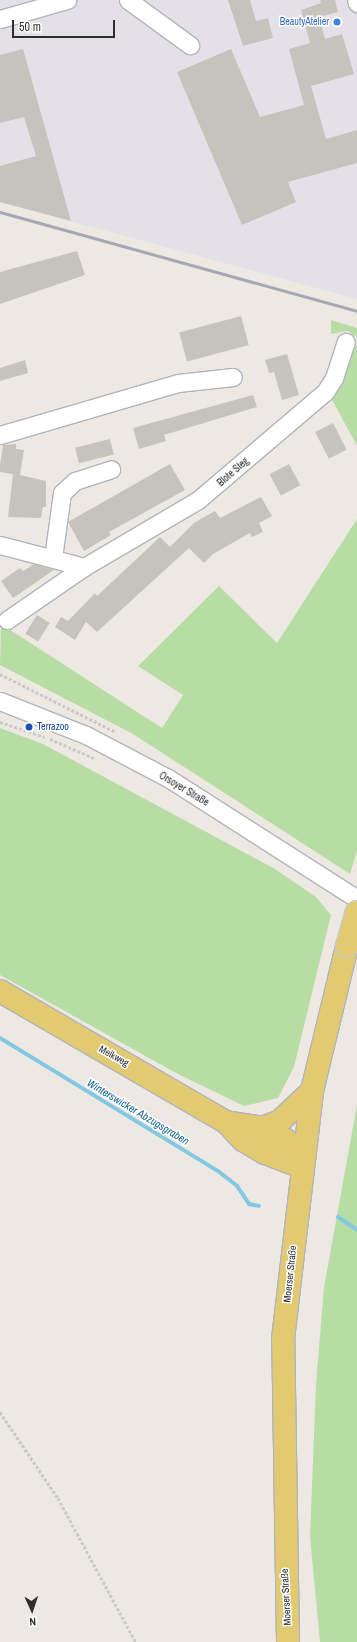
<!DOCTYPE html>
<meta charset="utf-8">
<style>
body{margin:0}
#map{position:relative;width:357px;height:1642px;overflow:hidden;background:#ede9e2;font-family:"Archivo Narrow",sans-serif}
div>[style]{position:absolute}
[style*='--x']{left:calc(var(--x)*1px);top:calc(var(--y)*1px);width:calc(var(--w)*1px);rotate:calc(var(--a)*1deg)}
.industrial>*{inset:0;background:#e3e1e7}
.green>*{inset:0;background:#b7dda5}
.stream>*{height:4px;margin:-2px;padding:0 2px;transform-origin:2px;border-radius:2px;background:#82c7e3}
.building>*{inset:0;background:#c6c3bd;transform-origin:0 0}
.path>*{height:2.5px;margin-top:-1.25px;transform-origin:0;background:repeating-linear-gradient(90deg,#c9c9c9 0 3px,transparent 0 5px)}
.roads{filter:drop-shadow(1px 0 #b2b4bc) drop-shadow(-1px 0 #b2b4bc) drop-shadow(0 1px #b2b4bc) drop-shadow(0 -1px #b2b4bc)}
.minor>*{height:17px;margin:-8.5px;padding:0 8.5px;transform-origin:8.5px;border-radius:8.5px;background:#fff}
.major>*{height:22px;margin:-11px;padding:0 11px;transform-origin:11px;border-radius:11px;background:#e2ca72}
.rail>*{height:3px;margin:-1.5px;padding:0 1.5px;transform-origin:1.5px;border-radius:1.5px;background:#a5a7b5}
.bridges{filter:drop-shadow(1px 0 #c9c9c9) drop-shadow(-1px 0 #c9c9c9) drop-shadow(0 1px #c9c9c9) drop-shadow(0 -1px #c9c9c9)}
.major-bridge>*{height:22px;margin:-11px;padding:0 11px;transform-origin:11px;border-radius:11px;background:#e2ca72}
.dots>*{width:11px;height:11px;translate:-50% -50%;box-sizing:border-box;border:2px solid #fff;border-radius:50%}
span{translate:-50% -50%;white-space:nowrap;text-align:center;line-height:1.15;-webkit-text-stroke:3px #fff;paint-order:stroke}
.shop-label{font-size:10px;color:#366cbe}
.right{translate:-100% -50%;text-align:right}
.street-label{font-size:10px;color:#2e2e2e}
.transit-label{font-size:10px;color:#164399}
.left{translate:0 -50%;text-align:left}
.water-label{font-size:11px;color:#1d6892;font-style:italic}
.north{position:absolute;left:12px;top:1590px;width:40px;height:40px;-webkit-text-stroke:3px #fff;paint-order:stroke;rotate:177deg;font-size:11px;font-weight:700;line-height:16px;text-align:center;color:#2e2e2e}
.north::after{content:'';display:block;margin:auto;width:14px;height:18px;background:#2e2e2e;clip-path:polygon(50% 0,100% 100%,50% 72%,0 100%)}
.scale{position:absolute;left:12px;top:20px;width:103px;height:18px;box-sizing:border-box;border:2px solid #2e2e2e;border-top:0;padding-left:5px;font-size:12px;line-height:14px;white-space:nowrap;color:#2e2e2e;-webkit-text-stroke:3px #fff;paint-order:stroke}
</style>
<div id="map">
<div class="industrial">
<div style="clip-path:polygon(0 0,357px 0,357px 299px,0 202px)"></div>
</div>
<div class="green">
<div style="clip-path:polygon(331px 320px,357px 328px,357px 337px,348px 331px,331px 334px)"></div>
<div style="clip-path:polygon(357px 344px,357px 446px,330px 396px)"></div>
<div style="clip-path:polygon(357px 519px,357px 851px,350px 874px,133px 734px,0 665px,1px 624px,162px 728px,183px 695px,138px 666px,219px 586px,277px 643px)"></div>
<div style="clip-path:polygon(0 728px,43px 744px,275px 869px,316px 897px,331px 915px,294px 1067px,278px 1098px,244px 1106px,176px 1073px,0 975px)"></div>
<div style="clip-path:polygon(357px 1105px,357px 1642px,320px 1642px,310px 1537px,316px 1384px,324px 1287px)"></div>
</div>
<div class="stream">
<div style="--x:0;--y:1038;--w:255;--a:31.4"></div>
<div style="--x:218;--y:1171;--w:24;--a:38"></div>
<div style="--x:237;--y:1186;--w:22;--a:56"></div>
<div style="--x:249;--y:1204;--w:10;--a:11"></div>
<div style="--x:338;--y:1217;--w:23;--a:34"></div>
</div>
<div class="building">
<div style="clip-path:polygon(228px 0,250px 0,256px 21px,268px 18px,273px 38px,243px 46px)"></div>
<div style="clip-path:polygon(320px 0,335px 0,338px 12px,319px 17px,325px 39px,342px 34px,354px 74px,311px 86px,326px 139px,357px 130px,357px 163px,288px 182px,296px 202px,242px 225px,177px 72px,231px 49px,260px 117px,304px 105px,289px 49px,310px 43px,301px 10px,321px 3px)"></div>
<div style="clip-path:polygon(23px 49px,64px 196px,71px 221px,0 202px,0 166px,36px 156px,24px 117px,0 123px,0 55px)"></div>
<div style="clip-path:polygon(77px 251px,85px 275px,0 304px,0 272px)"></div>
<div style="left:241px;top:316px;width:30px;height:64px;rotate:75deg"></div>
<div style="clip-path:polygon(287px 354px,299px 395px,282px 400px,274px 372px,269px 373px,265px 360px)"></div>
<div style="clip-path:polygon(25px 360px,28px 373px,0 381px,0 368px)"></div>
<div style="clip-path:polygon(253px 395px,257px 407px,164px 435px,166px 441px,139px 449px,133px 428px)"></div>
<div style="left:333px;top:423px;width:30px;height:20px;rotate:63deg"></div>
<div style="left:110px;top:439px;width:16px;height:36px;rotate:76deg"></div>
<div style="clip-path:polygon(16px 444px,16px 449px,24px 450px,20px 475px,46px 481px,46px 507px,43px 507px,41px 518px,8px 517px,13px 474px,0 472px,0 465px,3px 445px)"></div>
<div style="clip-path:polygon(170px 464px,185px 490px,109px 532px,111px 535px,84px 551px,68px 522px)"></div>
<div style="left:289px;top:464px;width:24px;height:22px;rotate:62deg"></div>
<div style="clip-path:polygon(261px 497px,272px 516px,259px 523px,263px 532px,252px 537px,250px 533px,213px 554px,204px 563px,189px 548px,97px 632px,86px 622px,75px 640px,55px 627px,61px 617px,68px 621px,95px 593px,97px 596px,160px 537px,170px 547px,194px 523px,215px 511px,220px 518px)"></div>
<div style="clip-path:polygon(34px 564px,54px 570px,13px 598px,1px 581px,20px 568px,23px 571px)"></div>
<div style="left:37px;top:615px;width:15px;height:22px;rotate:32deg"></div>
</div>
<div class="path">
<div style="--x:0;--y:674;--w:130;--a:26.6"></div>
<div style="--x:0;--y:722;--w:47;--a:18.4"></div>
<div style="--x:50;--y:739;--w:48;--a:23.4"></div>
<div style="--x:0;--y:1412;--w:104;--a:56"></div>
<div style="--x:58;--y:1498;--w:164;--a:61.6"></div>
</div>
<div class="roads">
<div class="minor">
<div style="--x:128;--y:0;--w:77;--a:36"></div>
<div style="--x:356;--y:0;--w:3;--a:72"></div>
<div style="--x:0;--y:19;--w:70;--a:-15.8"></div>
<div style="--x:0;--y:435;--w:185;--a:-16.3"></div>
<div style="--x:178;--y:383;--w:55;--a:-6.2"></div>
<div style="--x:0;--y:545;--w:87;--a:14.7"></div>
<div style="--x:84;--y:567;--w:132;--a:-30.4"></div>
<div style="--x:198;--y:500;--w:167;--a:-40.4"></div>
<div style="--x:325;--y:392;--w:17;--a:-57"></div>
<div style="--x:334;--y:378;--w:38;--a:-72"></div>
<div style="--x:53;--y:558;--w:66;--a:-82.1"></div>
<div style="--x:62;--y:493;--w:18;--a:-43"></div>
<div style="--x:75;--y:481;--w:38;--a:-18"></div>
<div style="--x:7;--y:620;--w:93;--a:-34.5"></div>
<div style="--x:0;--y:701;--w:92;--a:21.6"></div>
<div style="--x:86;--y:735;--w:93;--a:27.7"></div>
<div style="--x:168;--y:778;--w:224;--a:32.6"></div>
</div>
<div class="major">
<div style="--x:0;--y:991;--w:261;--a:30.1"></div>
<div style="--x:226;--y:1122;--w:25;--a:47"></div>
<div style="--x:243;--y:1140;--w:26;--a:31"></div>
<div style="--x:265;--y:1153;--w:40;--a:21"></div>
<div style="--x:226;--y:1122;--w:36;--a:9"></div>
<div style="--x:262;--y:1128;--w:27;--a:27"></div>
<div style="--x:286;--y:1140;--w:24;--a:48"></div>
<div style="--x:262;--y:1128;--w:19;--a:-21"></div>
<div style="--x:280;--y:1121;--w:44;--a:-43.2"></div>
<div style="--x:288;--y:1642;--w:303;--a:-90.9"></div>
<div style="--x:283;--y:1339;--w:250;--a:-83.3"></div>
<div style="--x:312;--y:1091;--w:149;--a:-76.4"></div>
</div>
</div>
<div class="rail">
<div style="--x:0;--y:212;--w:370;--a:15.5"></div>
</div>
<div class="bridges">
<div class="major-bridge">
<div style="--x:347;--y:946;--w:35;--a:-74"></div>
</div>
</div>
<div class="dots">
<div style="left:337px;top:22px;background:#3f7fe0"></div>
<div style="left:29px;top:727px;background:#1a4fb4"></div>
</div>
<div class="shop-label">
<span class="right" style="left:329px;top:22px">BeautyAtelier</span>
</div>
<div class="street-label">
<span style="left:233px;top:472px;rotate:-41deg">Blote Steg</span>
<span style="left:184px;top:789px;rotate:31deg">Orsoyer Straße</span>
<span style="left:114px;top:1056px;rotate:29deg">Melkweg</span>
<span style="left:290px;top:1274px;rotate:-84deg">Moerser Straße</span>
<span style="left:286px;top:1597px;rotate:-93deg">Moerser Straße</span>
</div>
<div class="transit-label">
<span class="left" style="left:37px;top:727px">Terrazoo</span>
</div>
<div class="water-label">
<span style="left:138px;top:1112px;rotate:31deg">Winterswicker Abzugsgraben</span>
</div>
<div class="north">N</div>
<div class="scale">50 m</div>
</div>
